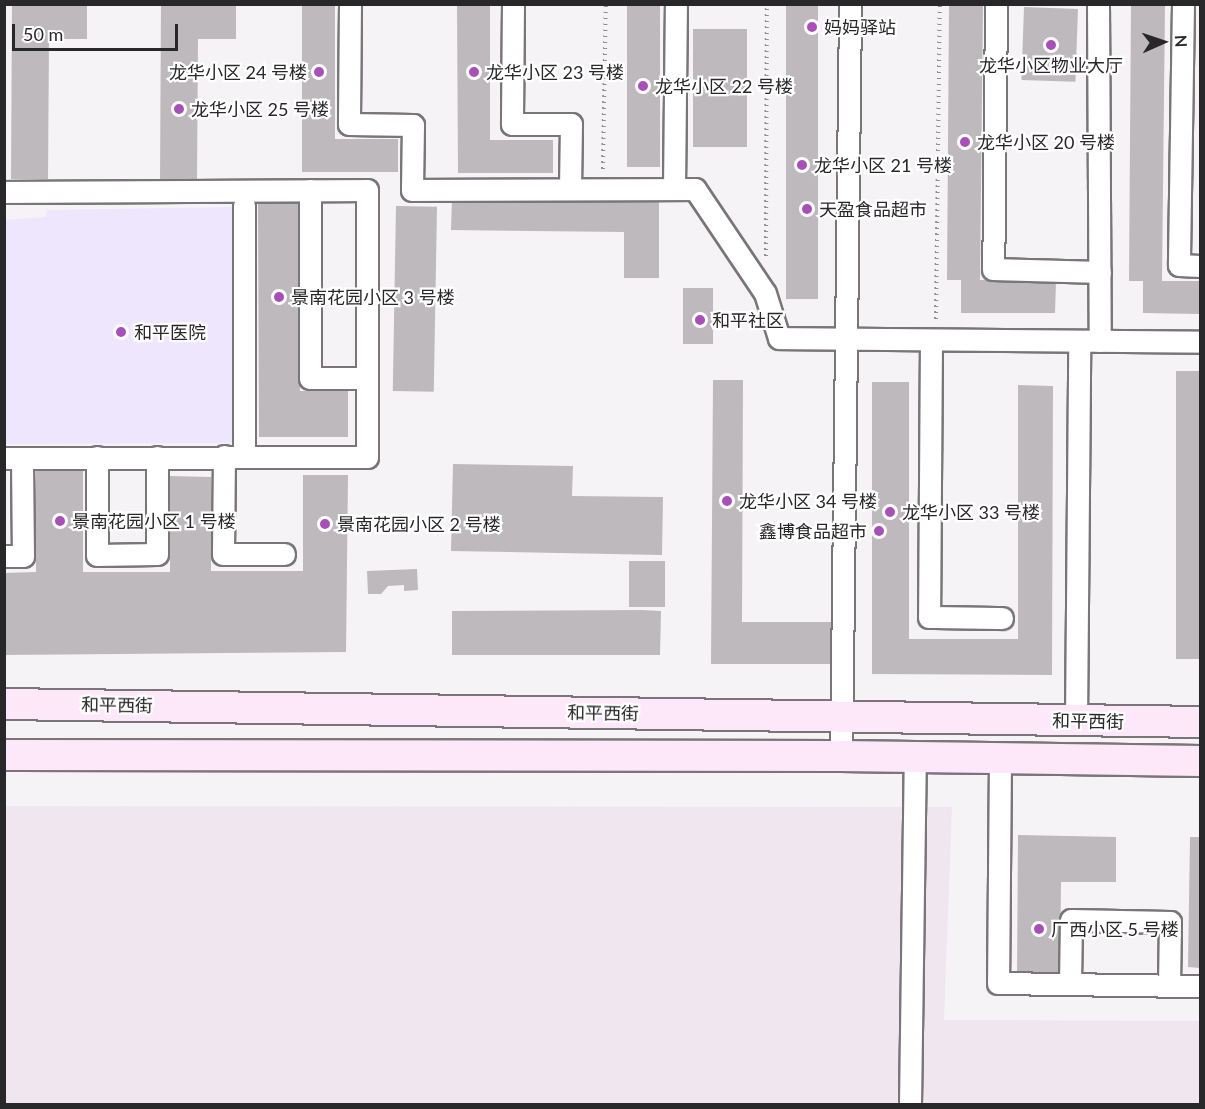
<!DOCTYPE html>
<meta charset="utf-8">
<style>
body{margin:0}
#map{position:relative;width:1205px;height:1109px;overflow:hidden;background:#f6f3f7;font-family:Lato,"Noto Sans SC",sans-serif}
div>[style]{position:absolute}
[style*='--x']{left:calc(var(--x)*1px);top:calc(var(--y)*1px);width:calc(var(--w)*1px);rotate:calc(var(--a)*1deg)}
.built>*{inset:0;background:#efe6f0}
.medical>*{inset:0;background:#ede6fc}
.building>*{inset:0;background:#bdb9bd;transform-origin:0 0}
.path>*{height:4px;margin-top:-2px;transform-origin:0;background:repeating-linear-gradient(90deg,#918f92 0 1.5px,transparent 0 6px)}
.roads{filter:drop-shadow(2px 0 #797579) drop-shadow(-2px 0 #797579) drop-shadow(0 2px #797579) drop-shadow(0 -2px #797579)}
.street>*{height:21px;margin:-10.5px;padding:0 10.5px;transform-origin:10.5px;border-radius:10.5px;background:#fff}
.secondary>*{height:30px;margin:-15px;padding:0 15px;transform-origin:15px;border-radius:15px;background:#fce8f9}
.dots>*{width:16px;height:16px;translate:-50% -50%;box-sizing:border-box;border:3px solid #fff;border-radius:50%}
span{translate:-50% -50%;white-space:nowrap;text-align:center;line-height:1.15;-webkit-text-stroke:4.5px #fff;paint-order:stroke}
.poi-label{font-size:18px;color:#282729}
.left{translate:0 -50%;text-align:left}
.right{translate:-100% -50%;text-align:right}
.street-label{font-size:18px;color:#282729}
.frame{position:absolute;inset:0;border:6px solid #282729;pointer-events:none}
.north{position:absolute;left:1133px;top:12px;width:60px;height:60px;-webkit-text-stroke:4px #fff;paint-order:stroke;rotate:87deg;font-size:16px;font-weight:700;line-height:24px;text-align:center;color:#282729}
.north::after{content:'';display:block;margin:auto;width:21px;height:27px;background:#282729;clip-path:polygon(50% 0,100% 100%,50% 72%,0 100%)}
.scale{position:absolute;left:12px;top:24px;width:166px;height:27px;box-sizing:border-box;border:3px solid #282729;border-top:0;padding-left:8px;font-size:18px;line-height:21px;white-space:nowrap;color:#282729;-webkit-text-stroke:4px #fff;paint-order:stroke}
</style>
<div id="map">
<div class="built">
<div style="clip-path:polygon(5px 806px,952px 807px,944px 1020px,1200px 1021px,1200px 1104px,5px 1104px)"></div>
</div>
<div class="medical">
<div style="clip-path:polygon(234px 207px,240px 443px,5px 444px,5px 220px,46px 217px,47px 210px)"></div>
</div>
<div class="building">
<div style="clip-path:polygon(12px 4px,87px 4px,87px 39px,49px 39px,48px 179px,11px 179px)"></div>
<div style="clip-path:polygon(161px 4px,236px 4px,236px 39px,198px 39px,197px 180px,160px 179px)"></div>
<div style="clip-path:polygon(302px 4px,335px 4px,335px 139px,398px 139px,398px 172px,302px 172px)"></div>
<div style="clip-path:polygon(457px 4px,490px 4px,490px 140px,553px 140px,553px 173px,458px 173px)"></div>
<div style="left:627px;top:4px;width:33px;height:163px"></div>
<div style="left:786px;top:4px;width:32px;height:295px"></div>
<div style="clip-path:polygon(949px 4px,983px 4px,980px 280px,1056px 281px,1055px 313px,961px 313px,961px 280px,947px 280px)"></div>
<div style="clip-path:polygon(1131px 4px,1165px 4px,1162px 281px,1200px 281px,1200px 314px,1143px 313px,1143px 281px,1129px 281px)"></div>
<div style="left:1024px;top:7px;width:54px;height:73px;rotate:2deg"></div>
<div style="left:693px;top:29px;width:54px;height:118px"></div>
<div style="clip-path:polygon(452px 198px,659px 202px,659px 278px,624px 278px,624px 232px,451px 230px)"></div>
<div style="clip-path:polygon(258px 203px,300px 203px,300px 391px,348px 391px,348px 437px,259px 437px)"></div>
<div style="left:396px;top:206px;width:41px;height:185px;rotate:1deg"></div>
<div style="left:683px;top:288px;width:30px;height:56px"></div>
<div style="left:1176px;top:371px;width:24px;height:288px"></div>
<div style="clip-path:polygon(713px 380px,743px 380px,742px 622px,834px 622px,833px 664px,711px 664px)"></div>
<div style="clip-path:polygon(872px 382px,909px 382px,909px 639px,1018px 639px,1018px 385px,1053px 386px,1052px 675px,872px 674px)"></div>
<div style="clip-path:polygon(453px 464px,573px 466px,572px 496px,663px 497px,662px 555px,451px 551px)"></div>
<div style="clip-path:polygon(36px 470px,83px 470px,83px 572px,170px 572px,170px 476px,211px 477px,211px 571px,303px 571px,303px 475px,348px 475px,346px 652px,4px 655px,4px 573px,36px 572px)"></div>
<div style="left:629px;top:561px;width:36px;height:46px"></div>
<div style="clip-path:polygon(417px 569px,418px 590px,404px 591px,404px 585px,388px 586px,381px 594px,368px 594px,367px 571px)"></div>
<div style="clip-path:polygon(643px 610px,661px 611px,660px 655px,452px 655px,452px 611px)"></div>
<div style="clip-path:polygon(1018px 835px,1116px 837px,1116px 882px,1061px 882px,1060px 976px,1017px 976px)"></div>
<div style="clip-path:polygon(1190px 837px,1200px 837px,1200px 968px,1188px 967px)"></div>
</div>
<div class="path">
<div style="--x:603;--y:169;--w:165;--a:-89"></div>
<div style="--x:766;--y:256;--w:252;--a:-89.8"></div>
<div style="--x:936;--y:319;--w:315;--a:-89.3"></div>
</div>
<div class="roads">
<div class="street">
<div style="--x:350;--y:4;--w:120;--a:90.5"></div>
<div style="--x:349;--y:124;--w:64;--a:0.9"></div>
<div style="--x:413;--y:125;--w:65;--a:90.9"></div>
<div style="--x:412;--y:190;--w:283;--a:-0.2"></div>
<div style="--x:695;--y:189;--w:125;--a:56.1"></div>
<div style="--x:765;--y:293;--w:47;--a:72.7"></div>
<div style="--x:779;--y:338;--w:421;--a:0.5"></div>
<div style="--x:513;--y:4;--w:120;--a:90.5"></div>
<div style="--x:512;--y:124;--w:59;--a:0"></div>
<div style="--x:571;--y:124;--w:65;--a:90.9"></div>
<div style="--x:996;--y:4;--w:265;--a:90.6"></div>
<div style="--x:993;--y:269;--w:107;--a:1.6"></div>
<div style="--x:1098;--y:4;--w:337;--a:89.7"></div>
<div style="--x:1183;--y:4;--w:261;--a:90.9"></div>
<div style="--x:1179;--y:265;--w:21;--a:3"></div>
<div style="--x:674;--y:189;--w:185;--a:-89.4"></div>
<div style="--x:310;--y:190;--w:188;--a:90"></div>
<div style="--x:310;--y:378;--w:57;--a:0"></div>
<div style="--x:4;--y:192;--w:363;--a:-0.3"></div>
<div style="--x:367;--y:190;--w:267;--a:90"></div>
<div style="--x:367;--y:457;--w:363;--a:179.8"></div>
<div style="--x:244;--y:205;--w:251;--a:90"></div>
<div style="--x:931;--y:340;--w:277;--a:90.4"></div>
<div style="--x:929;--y:617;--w:73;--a:0.8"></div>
<div style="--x:224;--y:456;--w:98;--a:90.6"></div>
<div style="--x:223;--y:554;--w:61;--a:0"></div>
<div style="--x:97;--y:457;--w:98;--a:90"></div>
<div style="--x:97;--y:555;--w:60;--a:-1"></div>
<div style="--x:157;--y:554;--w:97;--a:-90"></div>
<div style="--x:4;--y:556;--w:19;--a:0"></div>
<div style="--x:23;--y:556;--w:98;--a:-90.6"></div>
<div style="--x:1076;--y:721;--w:380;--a:-89.5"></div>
<div style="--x:841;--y:756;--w:752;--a:-89.31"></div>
<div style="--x:1000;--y:759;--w:224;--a:90.5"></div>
<div style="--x:998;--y:983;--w:202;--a:0.9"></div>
<div style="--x:1070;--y:984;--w:64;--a:-89.1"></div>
<div style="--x:1071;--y:920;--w:99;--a:1.2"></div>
<div style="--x:1170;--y:922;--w:64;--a:90.9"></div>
<div style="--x:910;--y:1104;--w:347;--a:-89.2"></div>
</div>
<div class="secondary">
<div style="--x:4;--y:704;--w:1196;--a:0.86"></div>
<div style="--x:4;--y:755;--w:837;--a:0.07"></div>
<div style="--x:841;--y:756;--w:359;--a:0.8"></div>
</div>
</div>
<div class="dots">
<div style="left:812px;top:27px;background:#a94fba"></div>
<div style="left:1051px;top:45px;background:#a94fba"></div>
<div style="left:319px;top:72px;background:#a94fba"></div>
<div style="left:474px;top:72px;background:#a94fba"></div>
<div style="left:643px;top:86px;background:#a94fba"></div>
<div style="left:179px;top:109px;background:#a94fba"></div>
<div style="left:965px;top:142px;background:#a94fba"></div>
<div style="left:802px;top:165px;background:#a94fba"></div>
<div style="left:807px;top:209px;background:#a94fba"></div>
<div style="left:279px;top:297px;background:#a94fba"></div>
<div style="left:700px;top:320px;background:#a94fba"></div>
<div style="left:121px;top:332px;background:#a94fba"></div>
<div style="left:727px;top:501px;background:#a94fba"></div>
<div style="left:890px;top:512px;background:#a94fba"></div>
<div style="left:60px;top:521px;background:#a94fba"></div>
<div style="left:325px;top:524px;background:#a94fba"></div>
<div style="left:879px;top:531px;background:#a94fba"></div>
<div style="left:1039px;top:929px;background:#a94fba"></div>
</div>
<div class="poi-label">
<span class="left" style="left:824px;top:27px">妈妈驿站</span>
<span style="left:1051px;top:65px">龙华小区物业大厅</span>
<span class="right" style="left:307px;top:72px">龙华小区 24 号楼</span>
<span class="left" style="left:486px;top:72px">龙华小区 23 号楼</span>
<span class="left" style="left:655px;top:86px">龙华小区 22 号楼</span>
<span class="left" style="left:191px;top:109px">龙华小区 25 号楼</span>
<span class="left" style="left:977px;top:142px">龙华小区 20 号楼</span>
<span class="left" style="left:814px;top:165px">龙华小区 21 号楼</span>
<span class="left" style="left:819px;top:209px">天盈食品超市</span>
<span class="left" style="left:291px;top:297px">景南花园小区 3 号楼</span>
<span class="left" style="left:712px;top:320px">和平社区</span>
<span class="left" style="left:134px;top:332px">和平医院</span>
<span class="left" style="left:739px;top:501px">龙华小区 34 号楼</span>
<span class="left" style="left:902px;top:512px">龙华小区 33 号楼</span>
<span class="left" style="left:72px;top:521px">景南花园小区 1 号楼</span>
<span class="left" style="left:337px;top:524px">景南花园小区 2 号楼</span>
<span class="right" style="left:867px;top:531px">鑫博食品超市</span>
<span class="left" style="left:1051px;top:929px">厂西小区 5 号楼</span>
</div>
<div class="street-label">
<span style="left:117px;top:705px;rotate:1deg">和平西街</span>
<span style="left:603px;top:713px;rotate:1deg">和平西街</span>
<span style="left:1088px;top:721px;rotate:1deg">和平西街</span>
</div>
<div class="frame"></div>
<div class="north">N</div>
<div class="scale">50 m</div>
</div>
